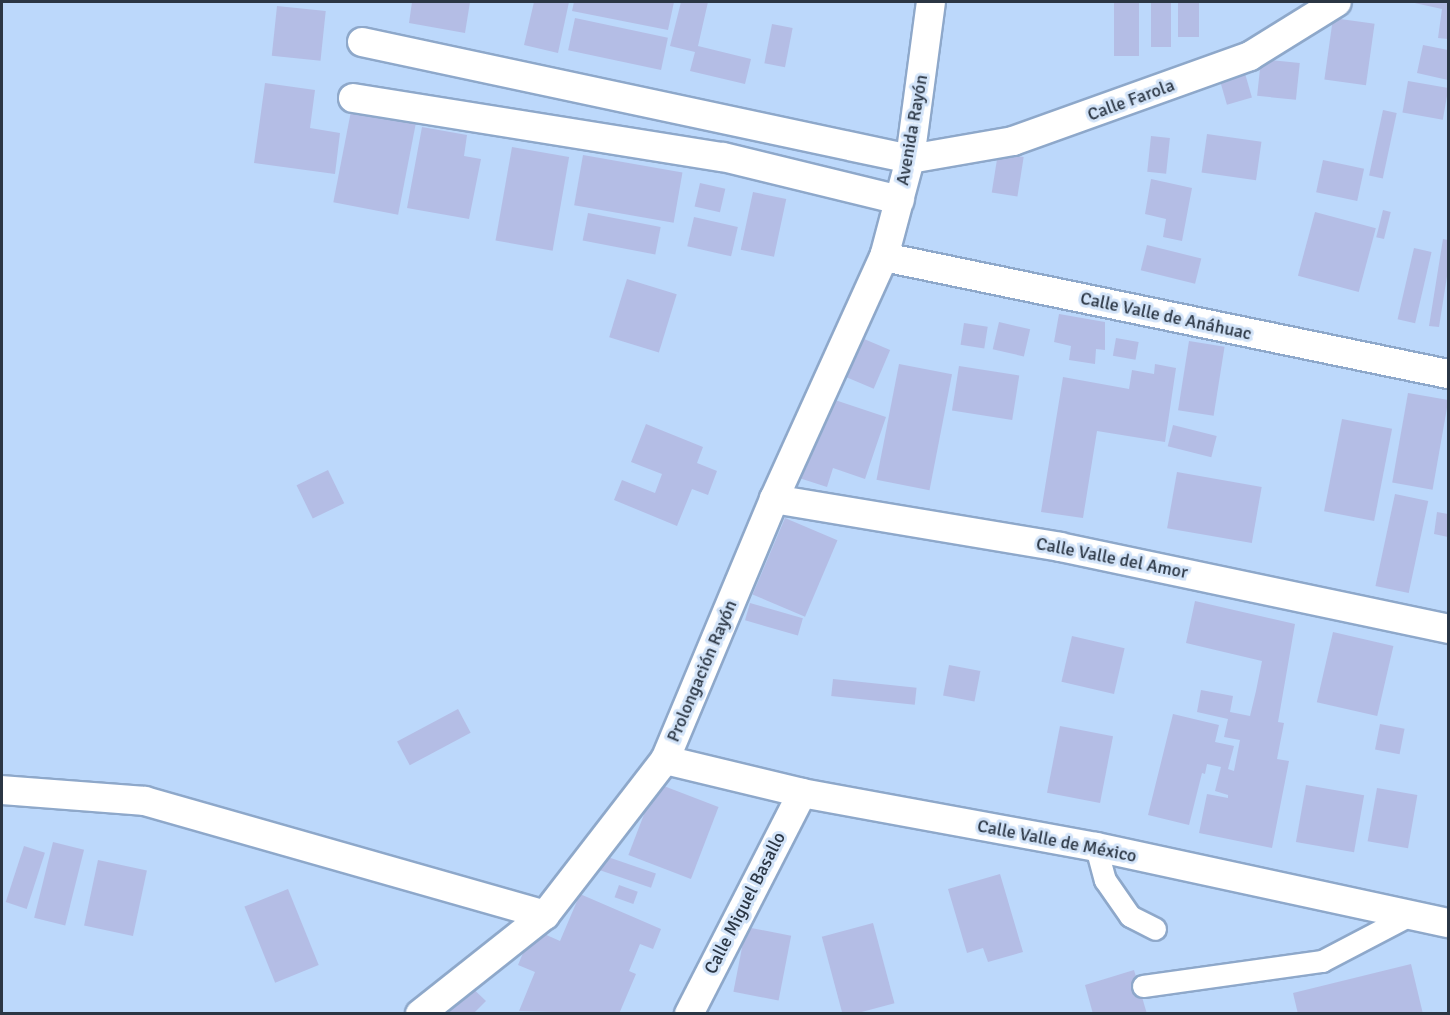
<!DOCTYPE html>
<meta charset="utf-8">
<style>
body{margin:0}
#map{position:relative;width:1450px;height:1015px;overflow:hidden;background:#bcd8fb;font-family:Signika,sans-serif}
div>[style]{position:absolute}
[style*='--x']{left:calc(var(--x)*1px);top:calc(var(--y)*1px);width:calc(var(--w)*1px);rotate:calc(var(--a)*1deg)}
.building>*{inset:0;background:#b4bde5;transform-origin:0 0}
.roads{filter:drop-shadow(2px 0 #8ea8ca) drop-shadow(-2px 0 #8ea8ca) drop-shadow(0 2px #8ea8ca) drop-shadow(0 -2px #8ea8ca)}
.pedestrian>*{height:21px;margin:-10.5px;padding:0 10.5px;transform-origin:10.5px;border-radius:10.5px;background:#fff}
.minor>*{height:28px;margin:-14px;padding:0 14px;transform-origin:14px;border-radius:14px;background:#fff}
span{translate:-50% -50%;white-space:nowrap;text-align:center;line-height:1.15;-webkit-text-stroke:6px #d3e4f9;paint-order:stroke}
.street-label{font-size:18px;color:#2b3644}
.frame{position:absolute;inset:0;border:3px solid #2b3644;pointer-events:none}
</style>
<div id="map">
<div class="building">
<div style="clip-path:polygon(412px 2px,470px 2px,465px 33px,409px 23px)"></div>
<div style="clip-path:polygon(534px 2px,569px 2px,558px 53px,524px 45px)"></div>
<div style="clip-path:polygon(574px 2px,674px 2px,668px 30px,572px 11px)"></div>
<div style="clip-path:polygon(681px 2px,708px 2px,698px 46px,751px 59px,745px 84px,690px 71px,695px 52px,670px 46px)"></div>
<div style="left:1114px;top:2px;width:25px;height:54px"></div>
<div style="left:1151px;top:2px;width:20px;height:45px"></div>
<div style="left:1178px;top:2px;width:21px;height:35px"></div>
<div style="clip-path:polygon(1410px 2px,1448px 2px,1448px 39px,1438px 38px,1442px 9px)"></div>
<div style="left:277px;top:6px;width:49px;height:50px;rotate:6deg"></div>
<div style="left:575px;top:18px;width:95px;height:33px;rotate:12deg"></div>
<div style="left:1333px;top:18px;width:42px;height:62px;rotate:8deg"></div>
<div style="left:772px;top:24px;width:21px;height:40px;rotate:11deg"></div>
<div style="clip-path:polygon(1423px 45px,1448px 50px,1448px 80px,1417px 73px)"></div>
<div style="left:1261px;top:59px;width:39px;height:37px;rotate:6deg"></div>
<div style="left:1242px;top:63px;width:36px;height:26px;rotate:74deg"></div>
<div style="left:1408px;top:81px;width:41px;height:32px;rotate:10deg"></div>
<div style="clip-path:polygon(265px 83px,315px 90px,310px 128px,340px 133px,335px 174px,254px 163px)"></div>
<div style="left:352px;top:106px;width:66px;height:98px;rotate:11deg"></div>
<div style="left:1383px;top:110px;width:14px;height:67px;rotate:12deg"></div>
<div style="clip-path:polygon(422px 127px,467px 135px,464px 156px,481px 159px,469px 219px,407px 208px)"></div>
<div style="left:1207px;top:134px;width:55px;height:39px;rotate:8deg"></div>
<div style="left:1151px;top:136px;width:19px;height:36px;rotate:6deg"></div>
<div style="left:512px;top:147px;width:58px;height:95px;rotate:10deg"></div>
<div style="left:998px;top:153px;width:26px;height:40px;rotate:9deg"></div>
<div style="left:583px;top:155px;width:101px;height:51px;rotate:10deg"></div>
<div style="left:1323px;top:160px;width:42px;height:33px;rotate:12deg"></div>
<div style="clip-path:polygon(1151px 179px,1192px 188px,1182px 241px,1163px 237px,1166px 219px,1145px 214px)"></div>
<div style="left:700px;top:183px;width:26px;height:24px;rotate:13deg"></div>
<div style="left:753px;top:192px;width:34px;height:59px;rotate:12deg"></div>
<div style="left:1383px;top:210px;width:8px;height:28px;rotate:14deg"></div>
<div style="left:1315px;top:212px;width:63px;height:66px;rotate:15deg"></div>
<div style="left:588px;top:213px;width:74px;height:28px;rotate:11deg"></div>
<div style="left:694px;top:217px;width:45px;height:30px;rotate:13deg"></div>
<div style="clip-path:polygon(1443px 239px,1448px 240px,1448px 270px,1439px 327px,1429px 326px)"></div>
<div style="left:1147px;top:245px;width:56px;height:26px;rotate:14deg"></div>
<div style="left:1414px;top:248px;width:18px;height:73px;rotate:13deg"></div>
<div style="left:627px;top:279px;width:52px;height:61px;rotate:17deg"></div>
<div style="clip-path:polygon(1059px 314px,1105px 322px,1105px 350px,1096px 349px,1095px 364px,1069px 360px,1071px 346px,1054px 342px)"></div>
<div style="left:999px;top:322px;width:32px;height:28px;rotate:13deg"></div>
<div style="left:964px;top:323px;width:24px;height:22px;rotate:9deg"></div>
<div style="left:857px;top:336px;width:36px;height:42px;rotate:23deg"></div>
<div style="left:1116px;top:338px;width:23px;height:18px;rotate:10deg"></div>
<div style="left:1189px;top:341px;width:36px;height:70px;rotate:9deg"></div>
<div style="left:899px;top:364px;width:54px;height:118px;rotate:11deg"></div>
<div style="clip-path:polygon(1155px 364px,1176px 368px,1165px 442px,1097px 431px,1083px 518px,1041px 512px,1063px 377px,1129px 389px,1132px 370px,1154px 374px)"></div>
<div style="left:959px;top:366px;width:61px;height:45px;rotate:9deg"></div>
<div style="left:1408px;top:393px;width:41px;height:91px;rotate:10deg"></div>
<div style="clip-path:polygon(823px 396px,886px 417px,865px 479px,833px 468px,827px 487px,796px 477px)"></div>
<div style="left:1342px;top:419px;width:51px;height:94px;rotate:11deg"></div>
<div style="clip-path:polygon(646px 424px,703px 447px,697px 463px,717px 471px,708px 495px,692px 489px,677px 526px,614px 500px,622px 480px,655px 493px,662px 474px,631px 462px)"></div>
<div style="left:1173px;top:425px;width:45px;height:22px;rotate:14deg"></div>
<div style="left:328px;top:470px;width:37px;height:35px;rotate:64deg"></div>
<div style="left:1177px;top:472px;width:86px;height:57px;rotate:10deg"></div>
<div style="left:1395px;top:494px;width:34px;height:94px;rotate:12deg"></div>
<div style="clip-path:polygon(1437px 512px,1448px 514px,1448px 537px,1434px 534px)"></div>
<div style="left:785px;top:518px;width:57px;height:83px;rotate:23deg"></div>
<div style="clip-path:polygon(1195px 601px,1295px 624px,1278px 722px,1284px 723px,1277px 759px,1289px 761px,1272px 848px,1199px 833px,1207px 794px,1228px 798px,1228px 795px,1215px 791px,1221px 767px,1207px 764px,1205px 774px,1202px 773px,1189px 825px,1148px 815px,1173px 714px,1219px 725px,1215px 742px,1234px 746px,1228px 769px,1234px 771px,1240px 740px,1224px 737px,1228px 719px,1197px 712px,1201px 690px,1233px 696px,1230px 712px,1250px 716px,1256px 691px,1262px 661px,1186px 643px)"></div>
<div style="left:750px;top:603px;width:55px;height:18px;rotate:16deg"></div>
<div style="left:1333px;top:632px;width:62px;height:72px;rotate:13deg"></div>
<div style="left:1072px;top:636px;width:54px;height:47px;rotate:13deg"></div>
<div style="left:949px;top:665px;width:32px;height:31px;rotate:11deg"></div>
<div style="left:833px;top:679px;width:84px;height:17px;rotate:6deg"></div>
<div style="left:458px;top:709px;width:27px;height:69px;rotate:62deg"></div>
<div style="left:1380px;top:724px;width:25px;height:26px;rotate:11deg"></div>
<div style="left:1060px;top:726px;width:54px;height:68px;rotate:11deg"></div>
<div style="left:656px;top:783px;width:67px;height:77px;rotate:21deg"></div>
<div style="left:1306px;top:785px;width:59px;height:58px;rotate:10deg"></div>
<div style="left:1377px;top:788px;width:41px;height:54px;rotate:10deg"></div>
<div style="left:53px;top:842px;width:32px;height:78px;rotate:14deg"></div>
<div style="left:24px;top:846px;width:22px;height:59px;rotate:18deg"></div>
<div style="left:602px;top:855px;width:57px;height:15px;rotate:19deg"></div>
<div style="left:98px;top:860px;width:50px;height:67px;rotate:12deg"></div>
<div style="clip-path:polygon(1000px 874px,1023px 952px,988px 962px,983px 948px,967px 953px,948px 889px)"></div>
<div style="left:619px;top:885px;width:20px;height:13px;rotate:20deg"></div>
<div style="left:288px;top:889px;width:82px;height:47px;rotate:68deg"></div>
<div style="clip-path:polygon(580px 894px,661px 929px,653px 949px,640px 944px,629px 971px,636px 974px,619px 1014px,519px 1011px,535px 972px,518px 965px,533px 929px,560px 941px)"></div>
<div style="left:873px;top:923px;width:83px;height:53px;rotate:75deg"></div>
<div style="left:746px;top:927px;width:46px;height:66px;rotate:11deg"></div>
<div style="clip-path:polygon(1411px 964px,1423px 1014px,1298px 1014px,1293px 993px)"></div>
<div style="clip-path:polygon(1134px 970px,1147px 1014px,1093px 1014px,1085px 985px)"></div>
<div style="clip-path:polygon(465px 981px,486px 1001px,473px 1014px,448px 1014px,440px 1006px)"></div>
</div>
<div class="roads">
<div class="pedestrian">
<div style="--x:1096;--y:847;--w:34;--a:75"></div>
<div style="--x:1105;--y:880;--w:44;--a:55.2"></div>
<div style="--x:1130;--y:916;--w:28;--a:27"></div>
<div style="--x:1143;--y:986;--w:181;--a:-8"></div>
<div style="--x:1322;--y:961;--w:97;--a:-27.6"></div>
</div>
<div class="minor">
<div style="--x:362;--y:42;--w:560;--a:12.05"></div>
<div style="--x:910;--y:159;--w:105;--a:-9.9"></div>
<div style="--x:1013;--y:141;--w:252;--a:-19.7"></div>
<div style="--x:1250;--y:56;--w:102;--a:-31.8"></div>
<div style="--x:353;--y:98;--w:375;--a:9.1"></div>
<div style="--x:723;--y:157;--w:182;--a:13.7"></div>
<div style="--x:884;--y:257;--w:576;--a:11.72"></div>
<div style="--x:774;--y:499;--w:290;--a:9.5"></div>
<div style="--x:1060;--y:547;--w:397;--a:11.9"></div>
<div style="--x:665;--y:760;--w:141;--a:13.5"></div>
<div style="--x:802;--y:793;--w:299;--a:10.4"></div>
<div style="--x:1096;--y:847;--w:360;--a:12.2"></div>
<div style="--x:2;--y:790;--w:143;--a:4.4"></div>
<div style="--x:145;--y:801;--w:416;--a:15.9"></div>
<div style="--x:420;--y:1014;--w:159;--a:-38.4"></div>
<div style="--x:545;--y:915;--w:196;--a:-52.3"></div>
<div style="--x:665;--y:760;--w:283;--a:-67.3"></div>
<div style="--x:774;--y:499;--w:266;--a:-65.6"></div>
<div style="--x:884;--y:257;--w:101;--a:-75.1"></div>
<div style="--x:910;--y:159;--w:158;--a:-82.4"></div>
<div style="--x:689;--y:1014;--w:248;--a:-62.9"></div>
</div>
</div>
<div class="street-label">
<span style="left:1131px;top:100px;rotate:-20deg">Calle Farola</span>
<span style="left:912px;top:130px;rotate:-80deg">Avenida Rayón</span>
<span style="left:1166px;top:316px;rotate:12deg">Calle Valle de Anáhuac</span>
<span style="left:1112px;top:558px;rotate:11deg">Calle Valle del Amor</span>
<span style="left:702px;top:671px;rotate:-67deg">Prolongación Rayón</span>
<span style="left:1057px;top:841px;rotate:11deg">Calle Valle de México</span>
<span style="left:745px;top:903px;rotate:-63deg">Calle Miguel Basallo</span>
</div>
<div class="frame"></div>
</div>
